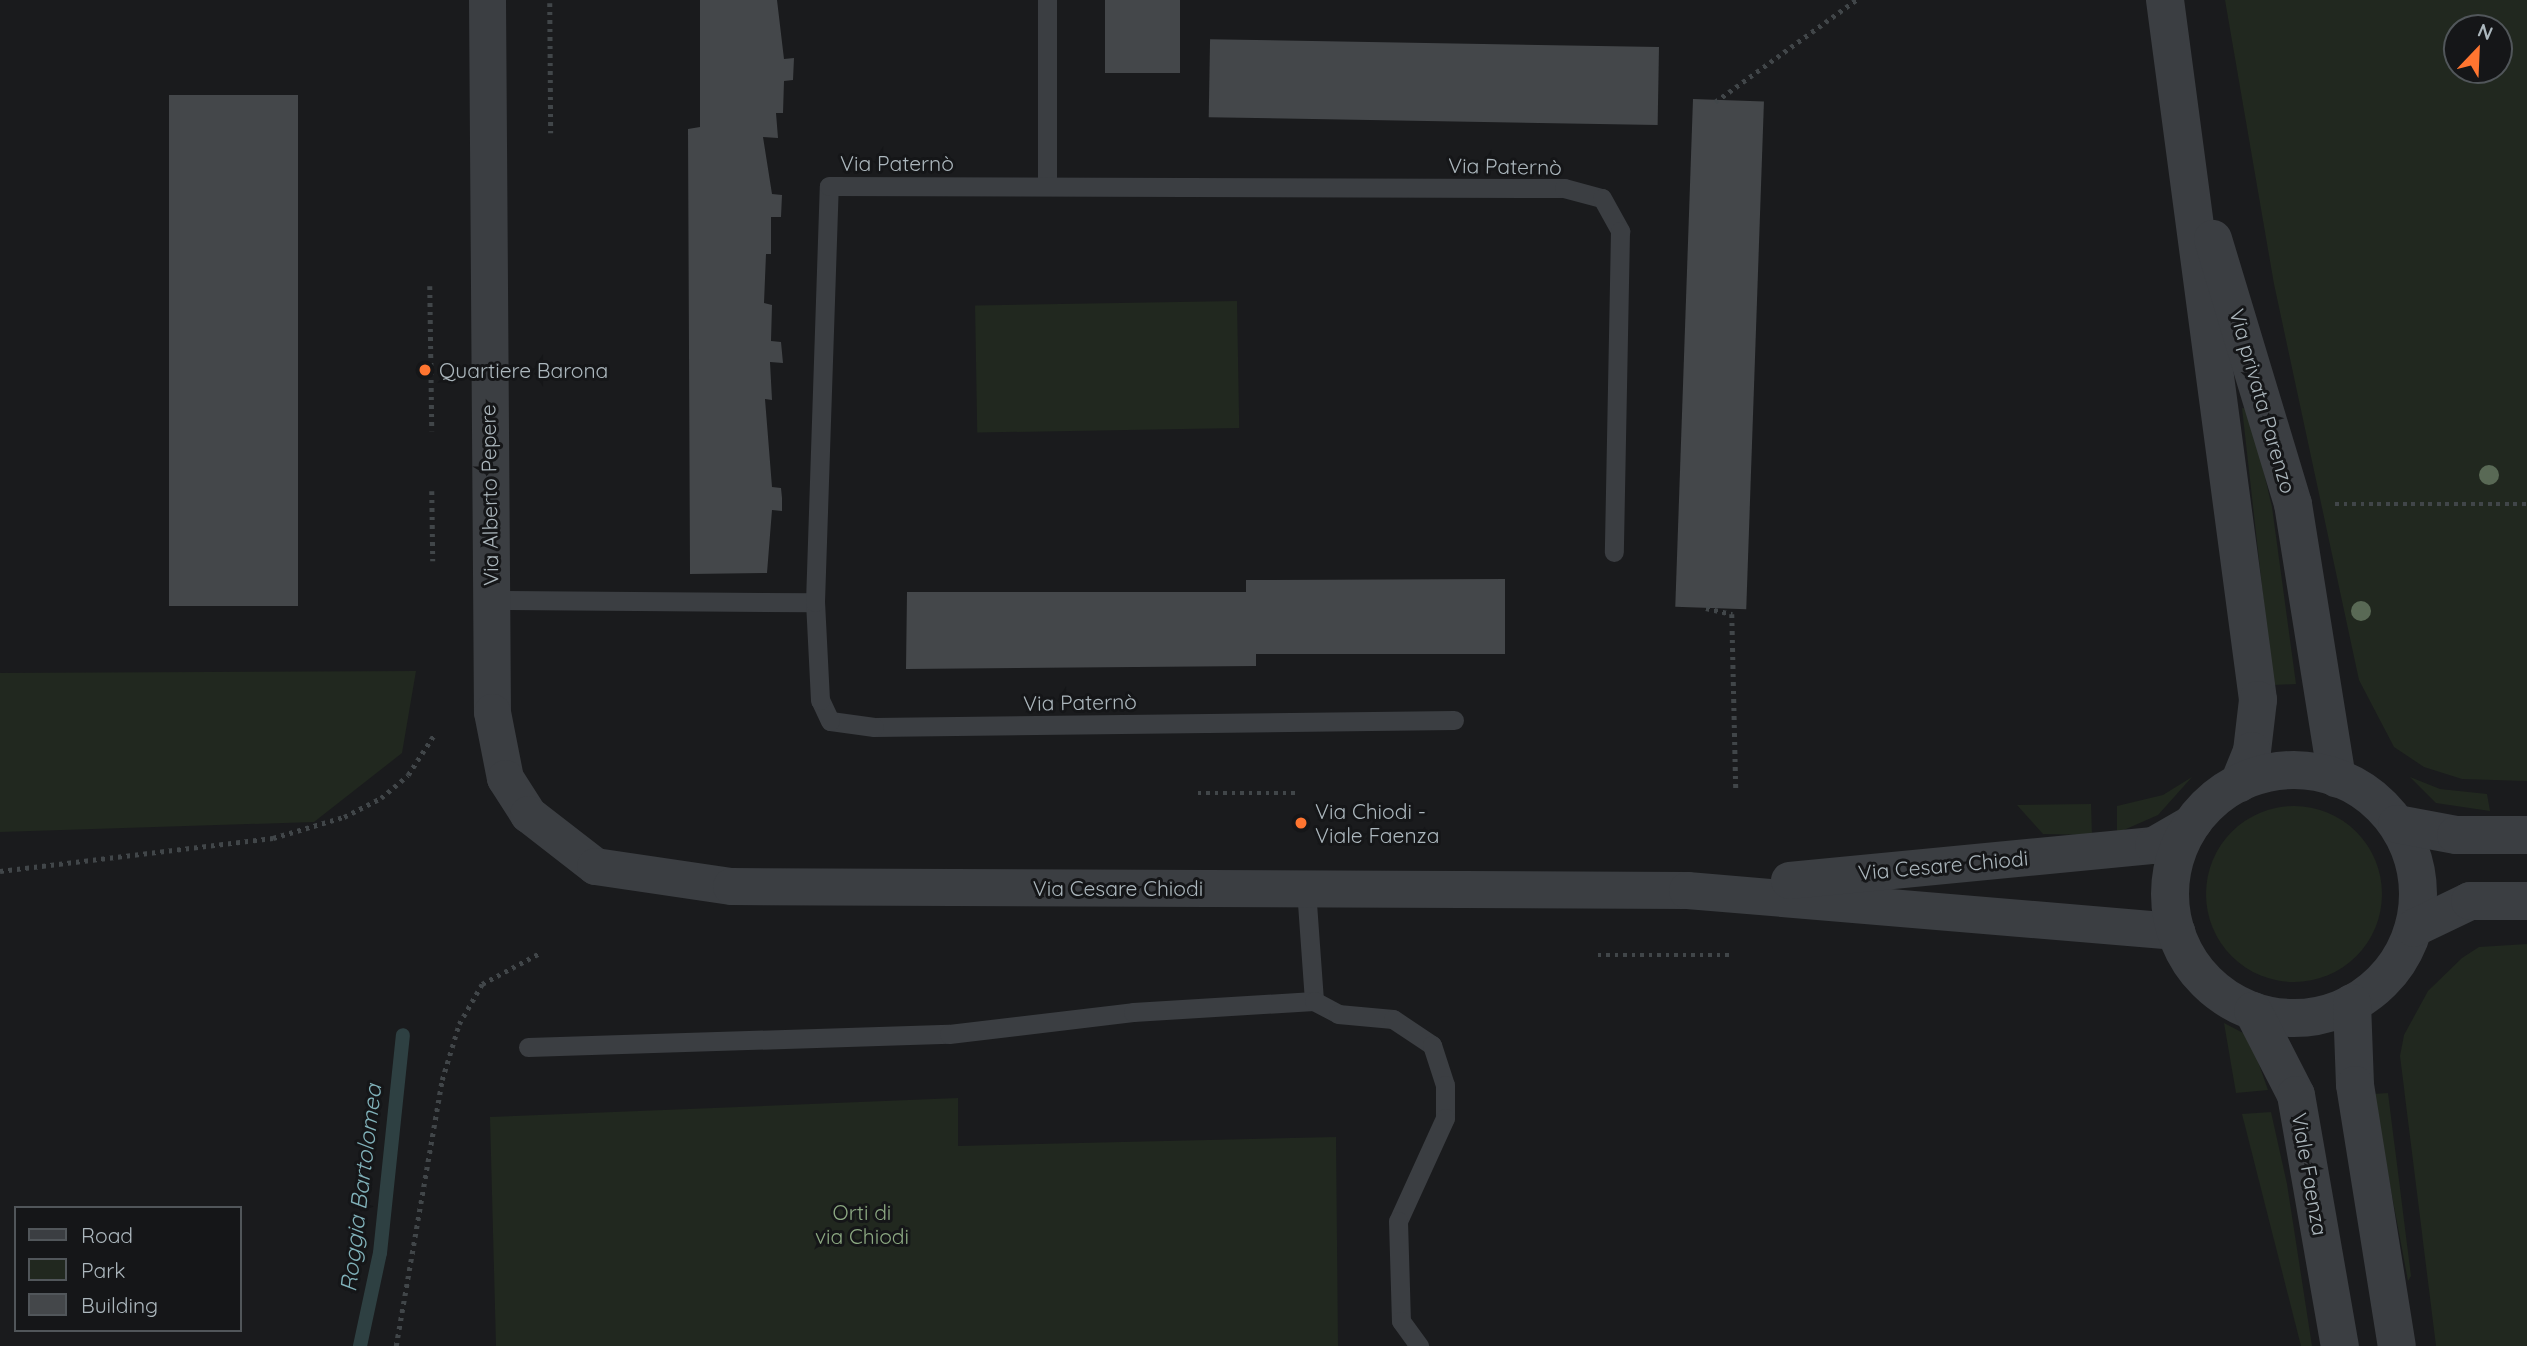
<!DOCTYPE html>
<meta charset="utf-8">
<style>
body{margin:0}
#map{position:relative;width:2527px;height:1346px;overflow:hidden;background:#1a1b1d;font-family:Quicksand,sans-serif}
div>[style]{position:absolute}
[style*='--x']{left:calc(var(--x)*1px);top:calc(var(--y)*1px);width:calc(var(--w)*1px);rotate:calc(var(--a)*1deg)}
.green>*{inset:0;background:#21281f;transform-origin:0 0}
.round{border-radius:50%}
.stream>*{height:14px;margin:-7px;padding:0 7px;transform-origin:7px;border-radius:7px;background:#2e4042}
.building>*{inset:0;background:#44474a;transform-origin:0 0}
.path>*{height:4.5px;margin-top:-2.25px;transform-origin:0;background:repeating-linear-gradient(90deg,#414649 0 3.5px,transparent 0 8.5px)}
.service>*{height:19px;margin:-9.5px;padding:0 9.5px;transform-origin:9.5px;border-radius:9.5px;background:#3b3e42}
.minor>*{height:37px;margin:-18.5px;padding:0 18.5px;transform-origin:18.5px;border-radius:18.5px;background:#3b3e42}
.tertiary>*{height:38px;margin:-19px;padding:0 19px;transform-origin:19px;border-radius:19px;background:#3b3e42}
.tertiary>.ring{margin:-19px;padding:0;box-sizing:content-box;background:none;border:38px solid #3b3e42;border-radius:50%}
.trees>*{width:20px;height:20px;margin:-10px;border-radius:50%;background:#596955}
.dots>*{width:19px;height:19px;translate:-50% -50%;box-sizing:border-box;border:4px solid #151618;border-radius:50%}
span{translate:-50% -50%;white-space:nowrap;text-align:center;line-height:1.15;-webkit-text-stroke:6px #151618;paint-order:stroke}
.street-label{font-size:21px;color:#acb7bd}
.poi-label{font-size:21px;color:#acb7bd}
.left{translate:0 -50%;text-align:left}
.park-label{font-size:21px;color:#8ca982}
.water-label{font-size:23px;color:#81b2ba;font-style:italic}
.legend{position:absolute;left:14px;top:1206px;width:228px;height:126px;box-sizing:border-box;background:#151618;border:2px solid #51565a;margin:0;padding:9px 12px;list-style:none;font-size:21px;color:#acb7bd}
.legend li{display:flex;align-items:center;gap:14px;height:35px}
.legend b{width:35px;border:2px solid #51565a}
.north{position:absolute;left:2443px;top:14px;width:70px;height:70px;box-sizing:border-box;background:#151618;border:2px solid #51565a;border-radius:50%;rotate:23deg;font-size:19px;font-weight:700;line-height:28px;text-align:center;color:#acb7bd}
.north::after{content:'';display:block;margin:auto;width:24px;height:32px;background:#ff7530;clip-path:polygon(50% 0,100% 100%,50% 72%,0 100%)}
</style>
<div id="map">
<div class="green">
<div style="clip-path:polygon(evenodd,2225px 0,2527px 0,2527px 781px,2462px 779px,2424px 767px,2394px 747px,2359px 680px,2274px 284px,2225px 0,2457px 28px,2499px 28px,2499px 70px,2457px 70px,2457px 28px)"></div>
<div style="left:1237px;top:301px;width:127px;height:262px;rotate:89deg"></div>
<div style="clip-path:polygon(2242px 408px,2249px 409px,2272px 507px,2296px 684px,2273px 685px)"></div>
<div style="clip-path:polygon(416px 671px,402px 753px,314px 822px,0 832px,0 673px)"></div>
<div style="clip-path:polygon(2192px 777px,2158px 815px,2117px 833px,2117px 806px,2163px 795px)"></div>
<div style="clip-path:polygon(2410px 777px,2440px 789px,2487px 794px,2490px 811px,2436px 803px)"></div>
<div style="clip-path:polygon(2091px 804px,2092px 835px,2043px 834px,2017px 805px)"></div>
<div class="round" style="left:2206px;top:806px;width:176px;height:176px"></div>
<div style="clip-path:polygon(2527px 944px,2527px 1346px,2436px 1346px,2400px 1056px,2404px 1035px,2428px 991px,2462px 958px,2479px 947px)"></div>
<div style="clip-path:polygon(2224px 1023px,2249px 1036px,2268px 1090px,2236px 1093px)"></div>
<div style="clip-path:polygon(2388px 1093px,2411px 1276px,2408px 1281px,2373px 1094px)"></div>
<div style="clip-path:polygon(958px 1098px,958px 1146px,1336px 1137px,1338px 1346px,496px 1346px,490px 1117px)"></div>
<div style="clip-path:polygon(2271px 1112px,2287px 1184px,2312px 1346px,2301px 1346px,2242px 1114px)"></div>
</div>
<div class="stream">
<div style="--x:360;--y:1346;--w:95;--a:-77.9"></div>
<div style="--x:380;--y:1253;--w:219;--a:-84"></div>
</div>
<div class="building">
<div style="clip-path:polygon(700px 0,777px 0,784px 59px,794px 58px,793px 80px,784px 81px,783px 113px,776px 113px,778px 138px,763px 137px,772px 194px,782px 195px,781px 217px,771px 217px,771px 254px,766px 254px,764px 303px,772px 305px,771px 341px,781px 342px,783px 363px,770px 362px,772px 400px,765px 399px,772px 487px,781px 488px,782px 498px,782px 511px,772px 510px,767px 573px,690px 574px,688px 129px,700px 127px)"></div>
<div style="left:1105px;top:0;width:75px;height:73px"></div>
<div style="left:1659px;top:47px;width:78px;height:449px;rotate:91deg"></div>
<div style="left:298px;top:95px;width:511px;height:129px;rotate:90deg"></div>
<div style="left:1693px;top:99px;width:71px;height:508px;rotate:2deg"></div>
<div style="clip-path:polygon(1505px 579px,1505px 654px,1256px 654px,1256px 666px,906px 669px,907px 592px,1246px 592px,1246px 580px)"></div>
</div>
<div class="path">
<div style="--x:550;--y:3;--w:130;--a:89.6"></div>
<div style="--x:1715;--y:102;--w:174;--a:-35.9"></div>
<div style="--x:430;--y:286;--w:145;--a:89.2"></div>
<div style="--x:432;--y:491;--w:70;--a:89.2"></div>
<div style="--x:2335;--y:504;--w:192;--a:0"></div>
<div style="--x:1706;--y:608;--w:27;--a:13"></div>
<div style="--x:1732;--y:614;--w:178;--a:88.7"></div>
<div style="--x:1198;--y:793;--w:100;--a:0"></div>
<div style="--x:0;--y:871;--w:275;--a:-6.9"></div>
<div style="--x:273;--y:838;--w:74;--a:-16.5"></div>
<div style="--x:344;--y:817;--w:42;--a:-27.2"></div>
<div style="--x:381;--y:798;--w:35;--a:-40"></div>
<div style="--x:408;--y:775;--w:48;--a:-57"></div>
<div style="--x:1598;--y:955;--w:133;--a:0"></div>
<div style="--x:396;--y:1346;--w:270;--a:-80.2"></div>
<div style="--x:442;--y:1080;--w:59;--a:-73.1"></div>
<div style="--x:459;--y:1024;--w:46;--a:-60.1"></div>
<div style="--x:482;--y:984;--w:64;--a:-28.2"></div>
</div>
<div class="service">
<div style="--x:1047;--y:0;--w:186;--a:90"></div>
<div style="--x:491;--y:600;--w:324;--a:0.4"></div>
<div style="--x:1454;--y:720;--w:580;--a:179.31"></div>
<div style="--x:874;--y:727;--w:44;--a:-172.2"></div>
<div style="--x:830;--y:721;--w:23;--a:-115"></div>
<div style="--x:820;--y:700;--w:98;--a:-92.9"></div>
<div style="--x:815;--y:602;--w:416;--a:-88.1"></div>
<div style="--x:829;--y:186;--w:735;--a:0.16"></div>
<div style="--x:1564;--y:188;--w:39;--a:15"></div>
<div style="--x:1602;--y:198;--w:38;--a:61"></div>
<div style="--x:1620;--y:231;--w:321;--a:91.1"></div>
<div style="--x:1306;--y:889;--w:112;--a:85.9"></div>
<div style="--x:528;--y:1047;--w:421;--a:-1.8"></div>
<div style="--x:949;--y:1034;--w:185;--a:-6.8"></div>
<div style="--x:1133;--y:1012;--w:181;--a:-3.5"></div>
<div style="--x:1314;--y:1001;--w:27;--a:28"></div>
<div style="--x:1338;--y:1014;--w:55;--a:5.2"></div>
<div style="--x:1393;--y:1019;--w:47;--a:33.7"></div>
<div style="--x:1432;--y:1045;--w:42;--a:72"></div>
<div style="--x:1445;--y:1085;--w:33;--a:90"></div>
<div style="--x:1445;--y:1118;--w:113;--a:114.5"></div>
<div style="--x:1398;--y:1221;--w:100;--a:88.3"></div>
<div style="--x:1401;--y:1321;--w:31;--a:54"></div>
</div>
<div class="minor">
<div style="--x:487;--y:0;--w:712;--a:89.6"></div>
<div style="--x:492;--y:712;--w:67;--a:78.9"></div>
<div style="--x:505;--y:778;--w:43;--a:57.4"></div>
<div style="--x:528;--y:814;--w:85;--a:37.8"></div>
<div style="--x:595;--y:866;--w:137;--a:8.4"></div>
<div style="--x:731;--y:886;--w:956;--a:0.24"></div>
<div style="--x:1687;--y:890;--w:491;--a:4.8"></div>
<div style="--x:1789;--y:880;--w:366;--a:-5.5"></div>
<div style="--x:2153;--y:845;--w:46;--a:-29.9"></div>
</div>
<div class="tertiary">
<div style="--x:2165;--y:0;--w:706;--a:82.43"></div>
<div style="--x:2258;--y:700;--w:51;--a:96.7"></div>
<div style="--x:2252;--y:751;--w:35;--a:112"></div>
<div style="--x:2213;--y:239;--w:277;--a:73.2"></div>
<div style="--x:2293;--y:504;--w:278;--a:80.9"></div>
<div class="ring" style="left:2170px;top:770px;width:210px;height:210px"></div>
<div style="--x:2397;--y:824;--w:60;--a:10.6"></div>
<div style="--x:2456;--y:835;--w:71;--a:0"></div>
<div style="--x:2414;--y:928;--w:62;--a:-25.7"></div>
<div style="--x:2470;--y:901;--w:57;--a:0"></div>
<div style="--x:2352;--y:1003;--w:82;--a:87.9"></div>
<div style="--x:2355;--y:1085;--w:264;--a:80.9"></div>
<div style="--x:2253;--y:1011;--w:94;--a:62.9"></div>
<div style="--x:2296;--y:1095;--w:255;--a:80.1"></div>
</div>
<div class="trees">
<div style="left:2489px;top:475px"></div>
<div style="left:2361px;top:611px"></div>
</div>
<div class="dots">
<div style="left:425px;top:370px;background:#ff7530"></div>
<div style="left:1301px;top:823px;background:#ff7530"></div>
</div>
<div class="street-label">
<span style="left:897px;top:163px">Via Paternò</span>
<span style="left:1505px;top:166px;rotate:1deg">Via Paternò</span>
<span style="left:2263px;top:401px;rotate:74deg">Via privata Parenzo</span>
<span style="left:489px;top:495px;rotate:-91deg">Via Alberto Pepere</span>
<span style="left:1080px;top:702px;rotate:-1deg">Via Paternò</span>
<span style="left:1943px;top:865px;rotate:-5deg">Via Cesare Chiodi</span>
<span style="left:1118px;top:888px">Via Cesare Chiodi</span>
<span style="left:2310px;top:1174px;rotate:80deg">Viale Faenza</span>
</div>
<div class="poi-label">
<span class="left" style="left:439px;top:370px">Quartiere Barona</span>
<span class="left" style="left:1315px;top:823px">Via Chiodi -<br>Viale Faenza</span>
</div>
<div class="park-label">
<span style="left:862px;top:1224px">Orti di<br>via Chiodi</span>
</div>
<div class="water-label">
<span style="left:361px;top:1188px;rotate:-83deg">Roggia Bartolomea</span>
</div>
<ul class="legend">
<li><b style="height:9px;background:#3b3e42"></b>Road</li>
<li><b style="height:19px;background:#21281f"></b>Park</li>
<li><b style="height:19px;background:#44474a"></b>Building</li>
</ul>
<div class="north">N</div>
</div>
